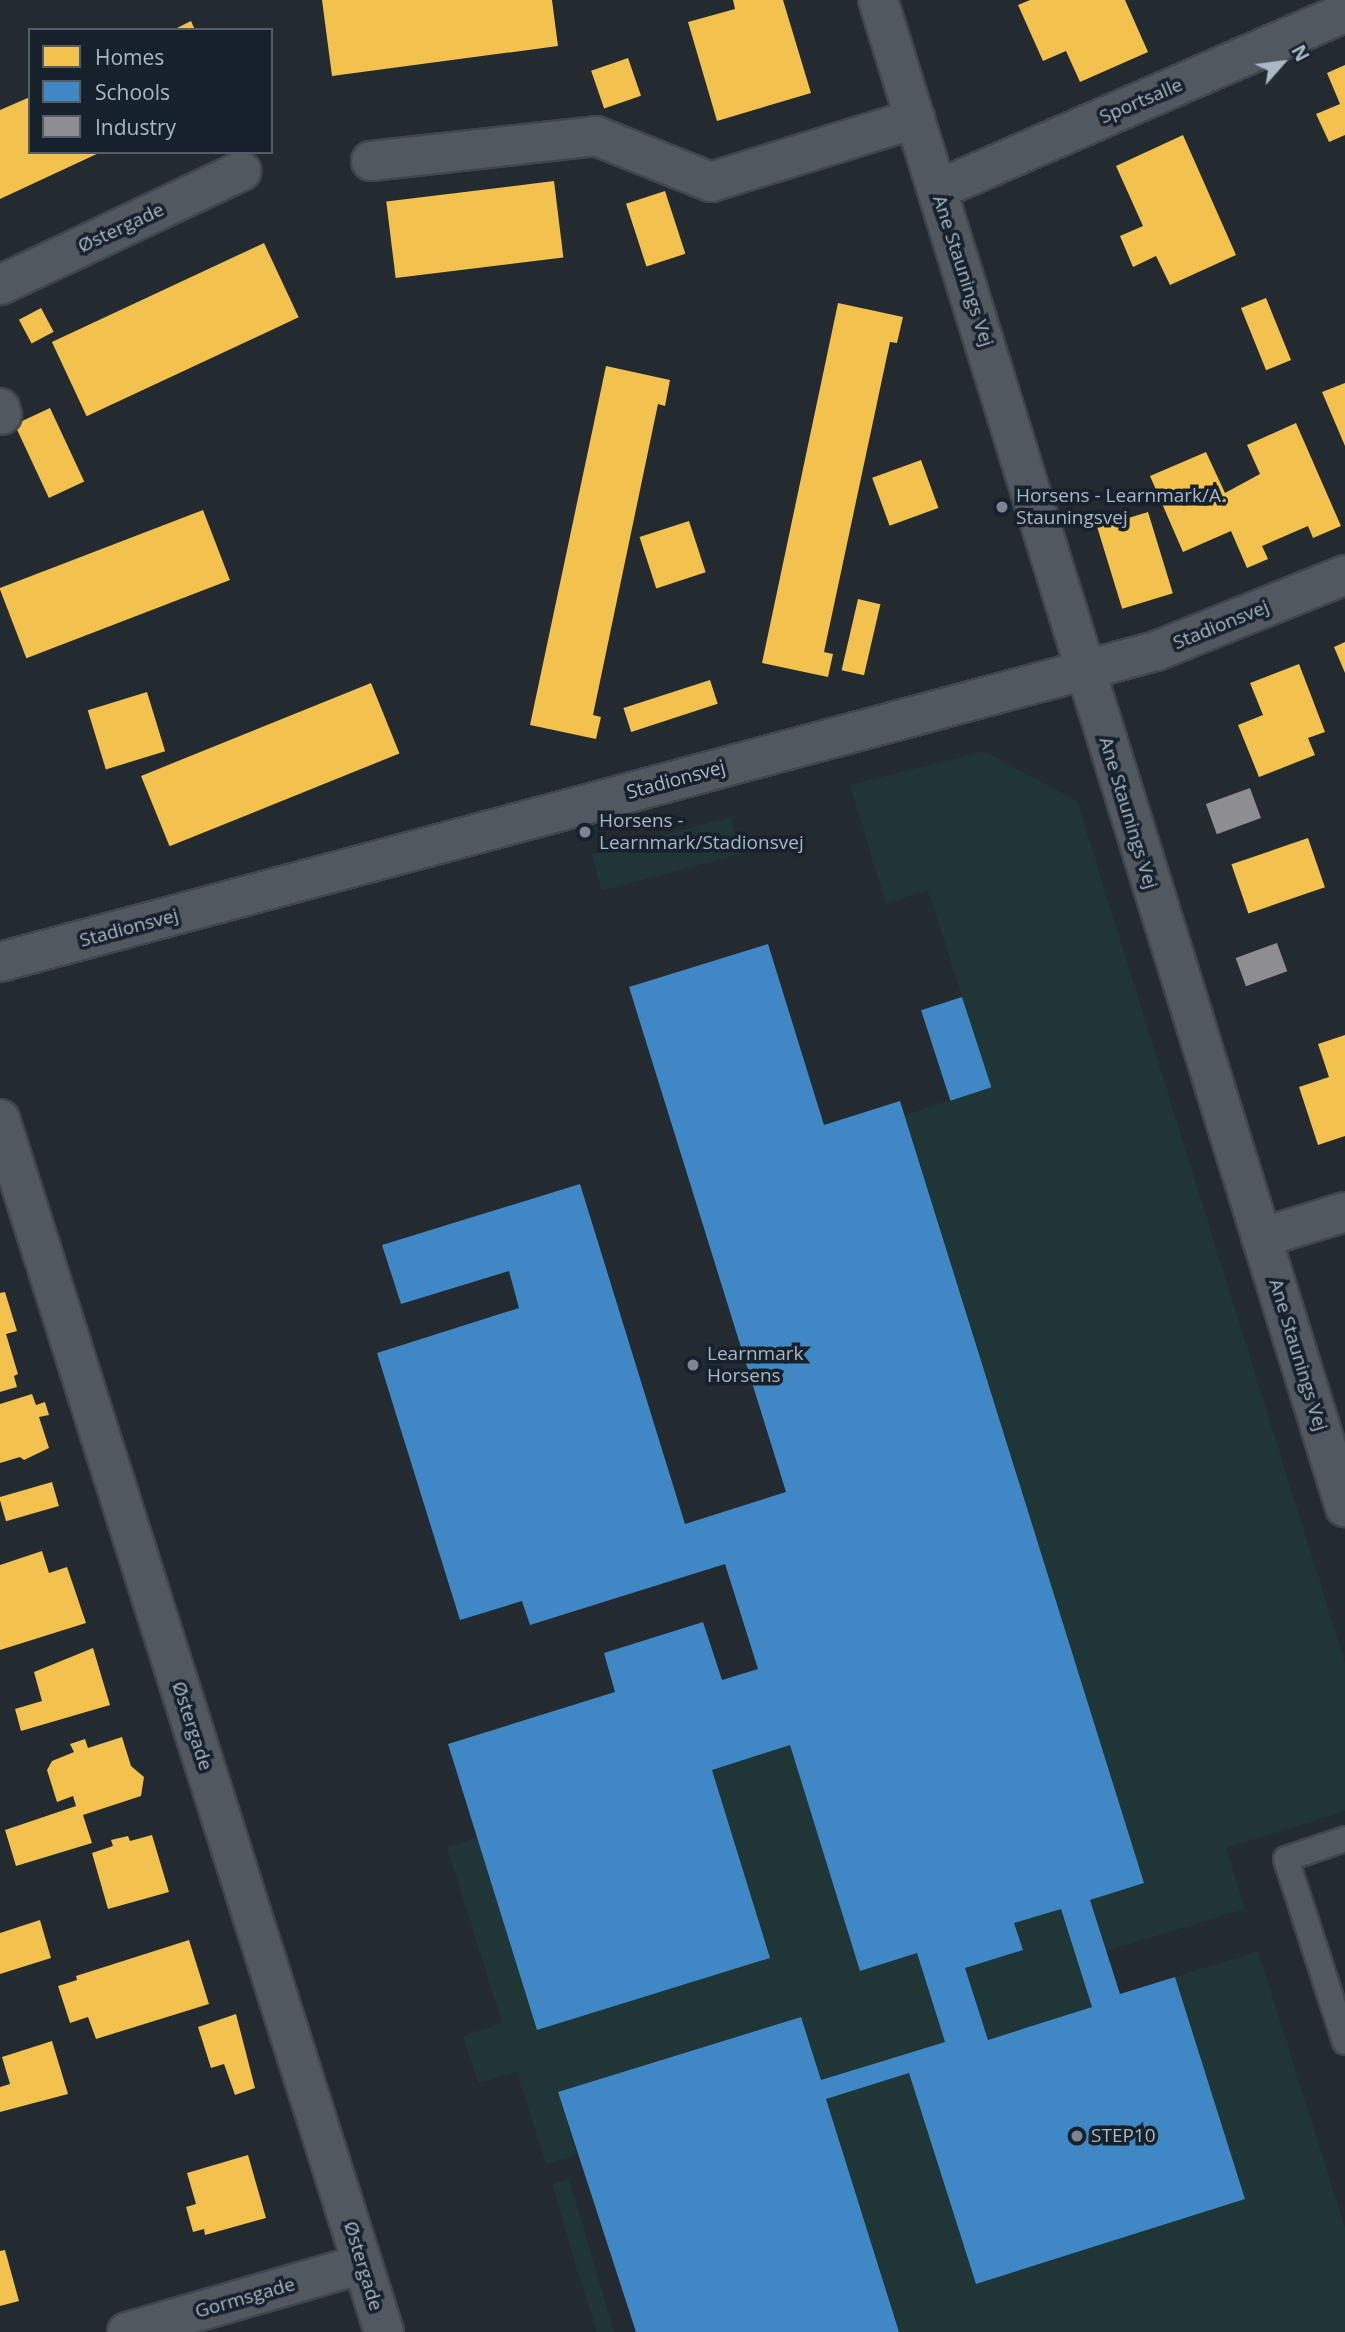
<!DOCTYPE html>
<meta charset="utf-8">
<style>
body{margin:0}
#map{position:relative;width:1345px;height:2332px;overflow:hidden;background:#232a30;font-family:"Open Sans",sans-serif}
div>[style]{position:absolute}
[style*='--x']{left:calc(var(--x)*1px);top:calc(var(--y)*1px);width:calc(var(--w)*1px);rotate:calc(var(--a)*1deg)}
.green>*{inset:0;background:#203536;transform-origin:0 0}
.homes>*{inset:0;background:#f2c14e;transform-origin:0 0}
.schools>*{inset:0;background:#3f88c5;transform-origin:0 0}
.industry>*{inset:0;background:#8d8d92;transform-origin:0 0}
.roads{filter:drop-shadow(2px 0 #40464b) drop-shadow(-2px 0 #40464b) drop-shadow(0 2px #40464b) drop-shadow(0 -2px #40464b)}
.service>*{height:24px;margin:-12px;padding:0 12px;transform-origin:12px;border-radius:12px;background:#525860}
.minor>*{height:38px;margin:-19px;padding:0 19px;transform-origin:19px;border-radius:19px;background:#525860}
.dots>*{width:19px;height:19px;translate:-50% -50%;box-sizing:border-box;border:4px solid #17212b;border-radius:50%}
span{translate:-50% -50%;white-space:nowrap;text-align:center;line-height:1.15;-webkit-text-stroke:7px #17212b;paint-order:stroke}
.street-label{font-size:19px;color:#aab7c4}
.poi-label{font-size:19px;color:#aab7c4}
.left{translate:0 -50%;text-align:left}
.legend{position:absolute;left:28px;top:28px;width:245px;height:126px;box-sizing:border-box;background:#17212b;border:2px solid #525d68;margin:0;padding:9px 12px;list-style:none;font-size:21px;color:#aab7c4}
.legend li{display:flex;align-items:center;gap:14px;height:35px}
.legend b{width:35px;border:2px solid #525d68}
.north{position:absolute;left:1247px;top:28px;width:70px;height:70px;-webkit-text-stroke:5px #17212b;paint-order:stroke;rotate:62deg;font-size:19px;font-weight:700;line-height:28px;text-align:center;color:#aab7c4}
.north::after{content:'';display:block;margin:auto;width:24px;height:32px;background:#aab7c4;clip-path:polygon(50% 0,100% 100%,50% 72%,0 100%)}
</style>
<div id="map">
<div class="green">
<div style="clip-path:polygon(984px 751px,1077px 801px,1345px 1663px,1345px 1811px,1226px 1848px,1245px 1909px,1106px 1951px,1090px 1900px,1144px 1883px,905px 1115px,991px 1087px,928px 890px,886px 904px,850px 785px)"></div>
<div style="left:731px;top:817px;width:38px;height:144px;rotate:75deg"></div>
<div style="clip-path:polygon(790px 1745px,860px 1971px,917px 1953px,945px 2042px,821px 2080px,800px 2017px,558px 2092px,577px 2155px,546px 2164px,517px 2072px,478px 2083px,463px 2036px,502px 2023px,447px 1847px,477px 1838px,538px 2030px,770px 1958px,712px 1770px)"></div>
<div style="clip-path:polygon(1061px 1909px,1092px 2007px,988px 2040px,965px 1968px,1023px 1950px,1014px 1923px)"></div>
<div style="clip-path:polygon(1258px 1951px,1345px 2228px,1345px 2332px,899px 2332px,826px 2099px,909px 2073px,976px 2284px,1245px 2199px,1175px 1977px)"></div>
<div style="clip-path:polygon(569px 2179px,614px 2332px,597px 2332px,576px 2266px,552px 2184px)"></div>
</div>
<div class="homes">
<div style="clip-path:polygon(322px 0,552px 0,558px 46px,332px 76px)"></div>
<div style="clip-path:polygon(733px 0,783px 0,811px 93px,717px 121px,688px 22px,735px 9px)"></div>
<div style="clip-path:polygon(1030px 0,1125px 0,1148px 52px,1080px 82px,1066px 51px,1043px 61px,1018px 5px)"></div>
<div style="clip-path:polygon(191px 21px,195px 30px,173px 30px)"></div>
<div style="left:628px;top:58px;width:40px;height:39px;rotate:71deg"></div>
<div style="clip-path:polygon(1345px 65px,1345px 135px,1329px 142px,1316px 114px,1340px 104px,1327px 73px)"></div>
<div style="clip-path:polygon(30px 97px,30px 152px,101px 152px,0 199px,0 110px)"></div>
<div style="clip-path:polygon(1183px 135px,1236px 255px,1170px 285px,1156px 256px,1133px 267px,1120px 236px,1143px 226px,1116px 166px)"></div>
<div style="left:554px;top:181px;width:77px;height:169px;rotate:83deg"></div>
<div style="left:665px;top:191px;width:66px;height:41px;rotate:72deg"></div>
<div style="left:264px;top:243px;width:82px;height:234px;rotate:65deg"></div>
<div style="left:1266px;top:298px;width:67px;height:27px;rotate:68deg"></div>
<div style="clip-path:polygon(838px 303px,903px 317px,897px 343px,890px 342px,824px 652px,833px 654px,828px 677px,762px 663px)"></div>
<div style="left:41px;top:308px;width:27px;height:25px;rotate:62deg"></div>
<div style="clip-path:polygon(606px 366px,670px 380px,665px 406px,658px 404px,593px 715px,601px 717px,596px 739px,530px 725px)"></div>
<div style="clip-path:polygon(1345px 383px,1345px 446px,1322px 392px)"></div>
<div style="left:50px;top:408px;width:81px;height:39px;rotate:65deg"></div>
<div style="clip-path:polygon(1296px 423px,1341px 526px,1313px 538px,1308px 526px,1262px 546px,1268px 559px,1247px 568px,1231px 531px,1183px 552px,1150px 476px,1206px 452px,1225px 493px,1260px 474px,1247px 445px)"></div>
<div style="left:921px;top:460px;width:51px;height:52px;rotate:70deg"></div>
<div style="left:203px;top:510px;width:75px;height:218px;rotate:69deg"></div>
<div style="left:1148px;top:512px;width:85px;height:53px;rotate:73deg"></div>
<div style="left:689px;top:521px;width:54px;height:52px;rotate:72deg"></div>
<div style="left:858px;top:599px;width:23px;height:73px;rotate:13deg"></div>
<div style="clip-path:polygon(1345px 642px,1345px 673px,1334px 647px)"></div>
<div style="clip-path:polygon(1299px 664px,1325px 732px,1308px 738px,1315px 755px,1259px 777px,1238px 725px,1263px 715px,1250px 683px)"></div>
<div style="left:710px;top:680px;width:25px;height:91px;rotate:72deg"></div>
<div style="left:371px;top:683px;width:76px;height:248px;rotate:68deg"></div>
<div style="left:147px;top:692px;width:62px;height:62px;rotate:73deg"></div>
<div style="left:1308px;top:838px;width:52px;height:81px;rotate:71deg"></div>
<div style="clip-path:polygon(1345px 1035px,1345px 1136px,1318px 1145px,1299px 1087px,1329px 1077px,1318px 1044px)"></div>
<div style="clip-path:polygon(5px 1292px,17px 1331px,6px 1334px,18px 1374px,14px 1376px,17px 1387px,0 1392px,0 1293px)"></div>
<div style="clip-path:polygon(32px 1394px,36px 1405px,45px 1402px,49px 1415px,39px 1417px,49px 1448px,24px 1460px,20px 1457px,0 1463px,0 1404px)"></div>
<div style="left:52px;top:1482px;width:25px;height:55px;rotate:74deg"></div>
<div style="clip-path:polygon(42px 1551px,49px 1573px,67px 1567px,86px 1623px,0 1650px,0 1565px)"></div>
<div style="clip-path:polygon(93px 1648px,110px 1705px,21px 1731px,15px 1709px,42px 1701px,34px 1672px)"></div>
<div style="clip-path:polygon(122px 1737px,131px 1766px,144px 1777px,141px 1796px,83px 1815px,92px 1843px,16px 1866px,5px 1830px,76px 1806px,73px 1796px,57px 1802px,47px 1770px,52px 1761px,74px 1752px,70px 1744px,85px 1739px,88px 1748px)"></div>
<div style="clip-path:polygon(152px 1835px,169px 1892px,108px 1909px,92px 1853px,113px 1846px,111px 1840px,128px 1836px,130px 1841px)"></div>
<div style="clip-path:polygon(40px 1920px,51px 1958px,0 1974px,0 1933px)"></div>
<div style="clip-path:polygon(189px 1940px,209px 2004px,96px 2039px,88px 2017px,70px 2023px,58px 1986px,77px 1980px,76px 1976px)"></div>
<div style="clip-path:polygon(236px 2014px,255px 2088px,235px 2095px,224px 2064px,211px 2068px,198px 2027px)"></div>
<div style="clip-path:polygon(52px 2041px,68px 2094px,0 2112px,0 2087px,10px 2084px,2px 2057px)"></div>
<div style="clip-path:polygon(248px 2155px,266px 2218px,205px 2235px,204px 2229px,193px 2232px,186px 2207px,196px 2204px,187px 2173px)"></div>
<div style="clip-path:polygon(5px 2250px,19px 2301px,0 2306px,0 2251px)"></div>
</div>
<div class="schools">
<div style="clip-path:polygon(evenodd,768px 944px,824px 1125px,900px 1101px,1144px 1883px,1090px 1900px,1120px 1994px,1175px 1977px,1245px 2199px,976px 2284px,909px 2073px,826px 2099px,899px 2332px,636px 2332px,558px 2092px,801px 2017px,821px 2080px,945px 2042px,917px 1953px,860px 1971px,790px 1745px,712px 1770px,770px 1958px,537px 2030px,448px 1744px,615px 1692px,604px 1653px,703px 1622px,722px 1680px,758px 1669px,725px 1564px,530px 1625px,522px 1601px,460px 1620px,377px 1353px,519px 1308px,509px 1271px,401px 1304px,382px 1245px,580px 1184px,685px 1524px,786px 1492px,629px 987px,768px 944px,1061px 1909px,1092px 2007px,988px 2040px,965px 1968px,1023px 1950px,1014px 1923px,1061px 1909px)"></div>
<div style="left:962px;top:997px;width:95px;height:43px;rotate:72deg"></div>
</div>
<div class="industry">
<div style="left:1250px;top:788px;width:32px;height:47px;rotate:70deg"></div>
<div style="left:1277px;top:943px;width:30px;height:44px;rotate:70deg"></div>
</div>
<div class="roads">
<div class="service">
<div style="--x:1345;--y:1839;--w:62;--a:161.3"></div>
<div style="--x:1286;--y:1859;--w:192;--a:72.1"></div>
</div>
<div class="minor">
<div style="--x:878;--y:0;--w:1578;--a:72.78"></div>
<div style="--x:371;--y:161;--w:226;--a:-6.3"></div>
<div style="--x:596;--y:136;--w:124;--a:21.8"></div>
<div style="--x:711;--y:182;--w:214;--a:-17.2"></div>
<div style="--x:937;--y:190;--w:445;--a:-23.5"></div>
<div style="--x:0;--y:285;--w:267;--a:-25.3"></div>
<div style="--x:0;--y:408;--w:7;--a:74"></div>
<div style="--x:0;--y:962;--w:1197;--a:-15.06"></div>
<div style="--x:1156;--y:651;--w:204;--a:-21.9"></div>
<div style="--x:0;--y:1119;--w:1272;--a:72.43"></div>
<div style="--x:1261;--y:1238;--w:88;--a:-17.2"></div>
<div style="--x:127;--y:2332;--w:245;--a:-16.1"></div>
</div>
</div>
<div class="dots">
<div style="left:1002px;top:507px;background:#7b8690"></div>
<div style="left:585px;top:832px;background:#7b8690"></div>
<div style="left:693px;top:1365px;background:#7b8690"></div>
<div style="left:1077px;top:2136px;background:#7b8690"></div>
</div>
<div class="street-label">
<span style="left:1141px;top:101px;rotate:-23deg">Sportsalle</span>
<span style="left:121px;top:228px;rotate:-25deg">Østergade</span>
<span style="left:963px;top:271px;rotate:72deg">Ane Staunings Vej</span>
<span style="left:1221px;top:625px;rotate:-22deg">Stadionsvej</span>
<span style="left:676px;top:780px;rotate:-15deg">Stadionsvej</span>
<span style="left:1128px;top:813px;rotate:73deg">Ane Staunings Vej</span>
<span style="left:129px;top:928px;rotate:-15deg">Stadionsvej</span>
<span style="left:1298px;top:1355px;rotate:73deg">Ane Staunings Vej</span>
<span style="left:192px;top:1726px;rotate:72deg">Østergade</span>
<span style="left:363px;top:2266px;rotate:73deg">Østergade</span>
<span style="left:245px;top:2298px;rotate:-16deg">Gormsgade</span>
</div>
<div class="poi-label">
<span class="left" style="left:1016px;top:507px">Horsens - Learnmark/A.<br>Stauningsvej</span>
<span class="left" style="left:599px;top:832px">Horsens -<br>Learnmark/Stadionsvej</span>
<span class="left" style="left:707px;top:1365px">Learnmark<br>Horsens</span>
<span class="left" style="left:1091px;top:2136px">STEP10</span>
</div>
<ul class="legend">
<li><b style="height:19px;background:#f2c14e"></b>Homes</li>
<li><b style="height:19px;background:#3f88c5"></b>Schools</li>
<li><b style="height:19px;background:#8d8d92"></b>Industry</li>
</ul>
<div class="north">N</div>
</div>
